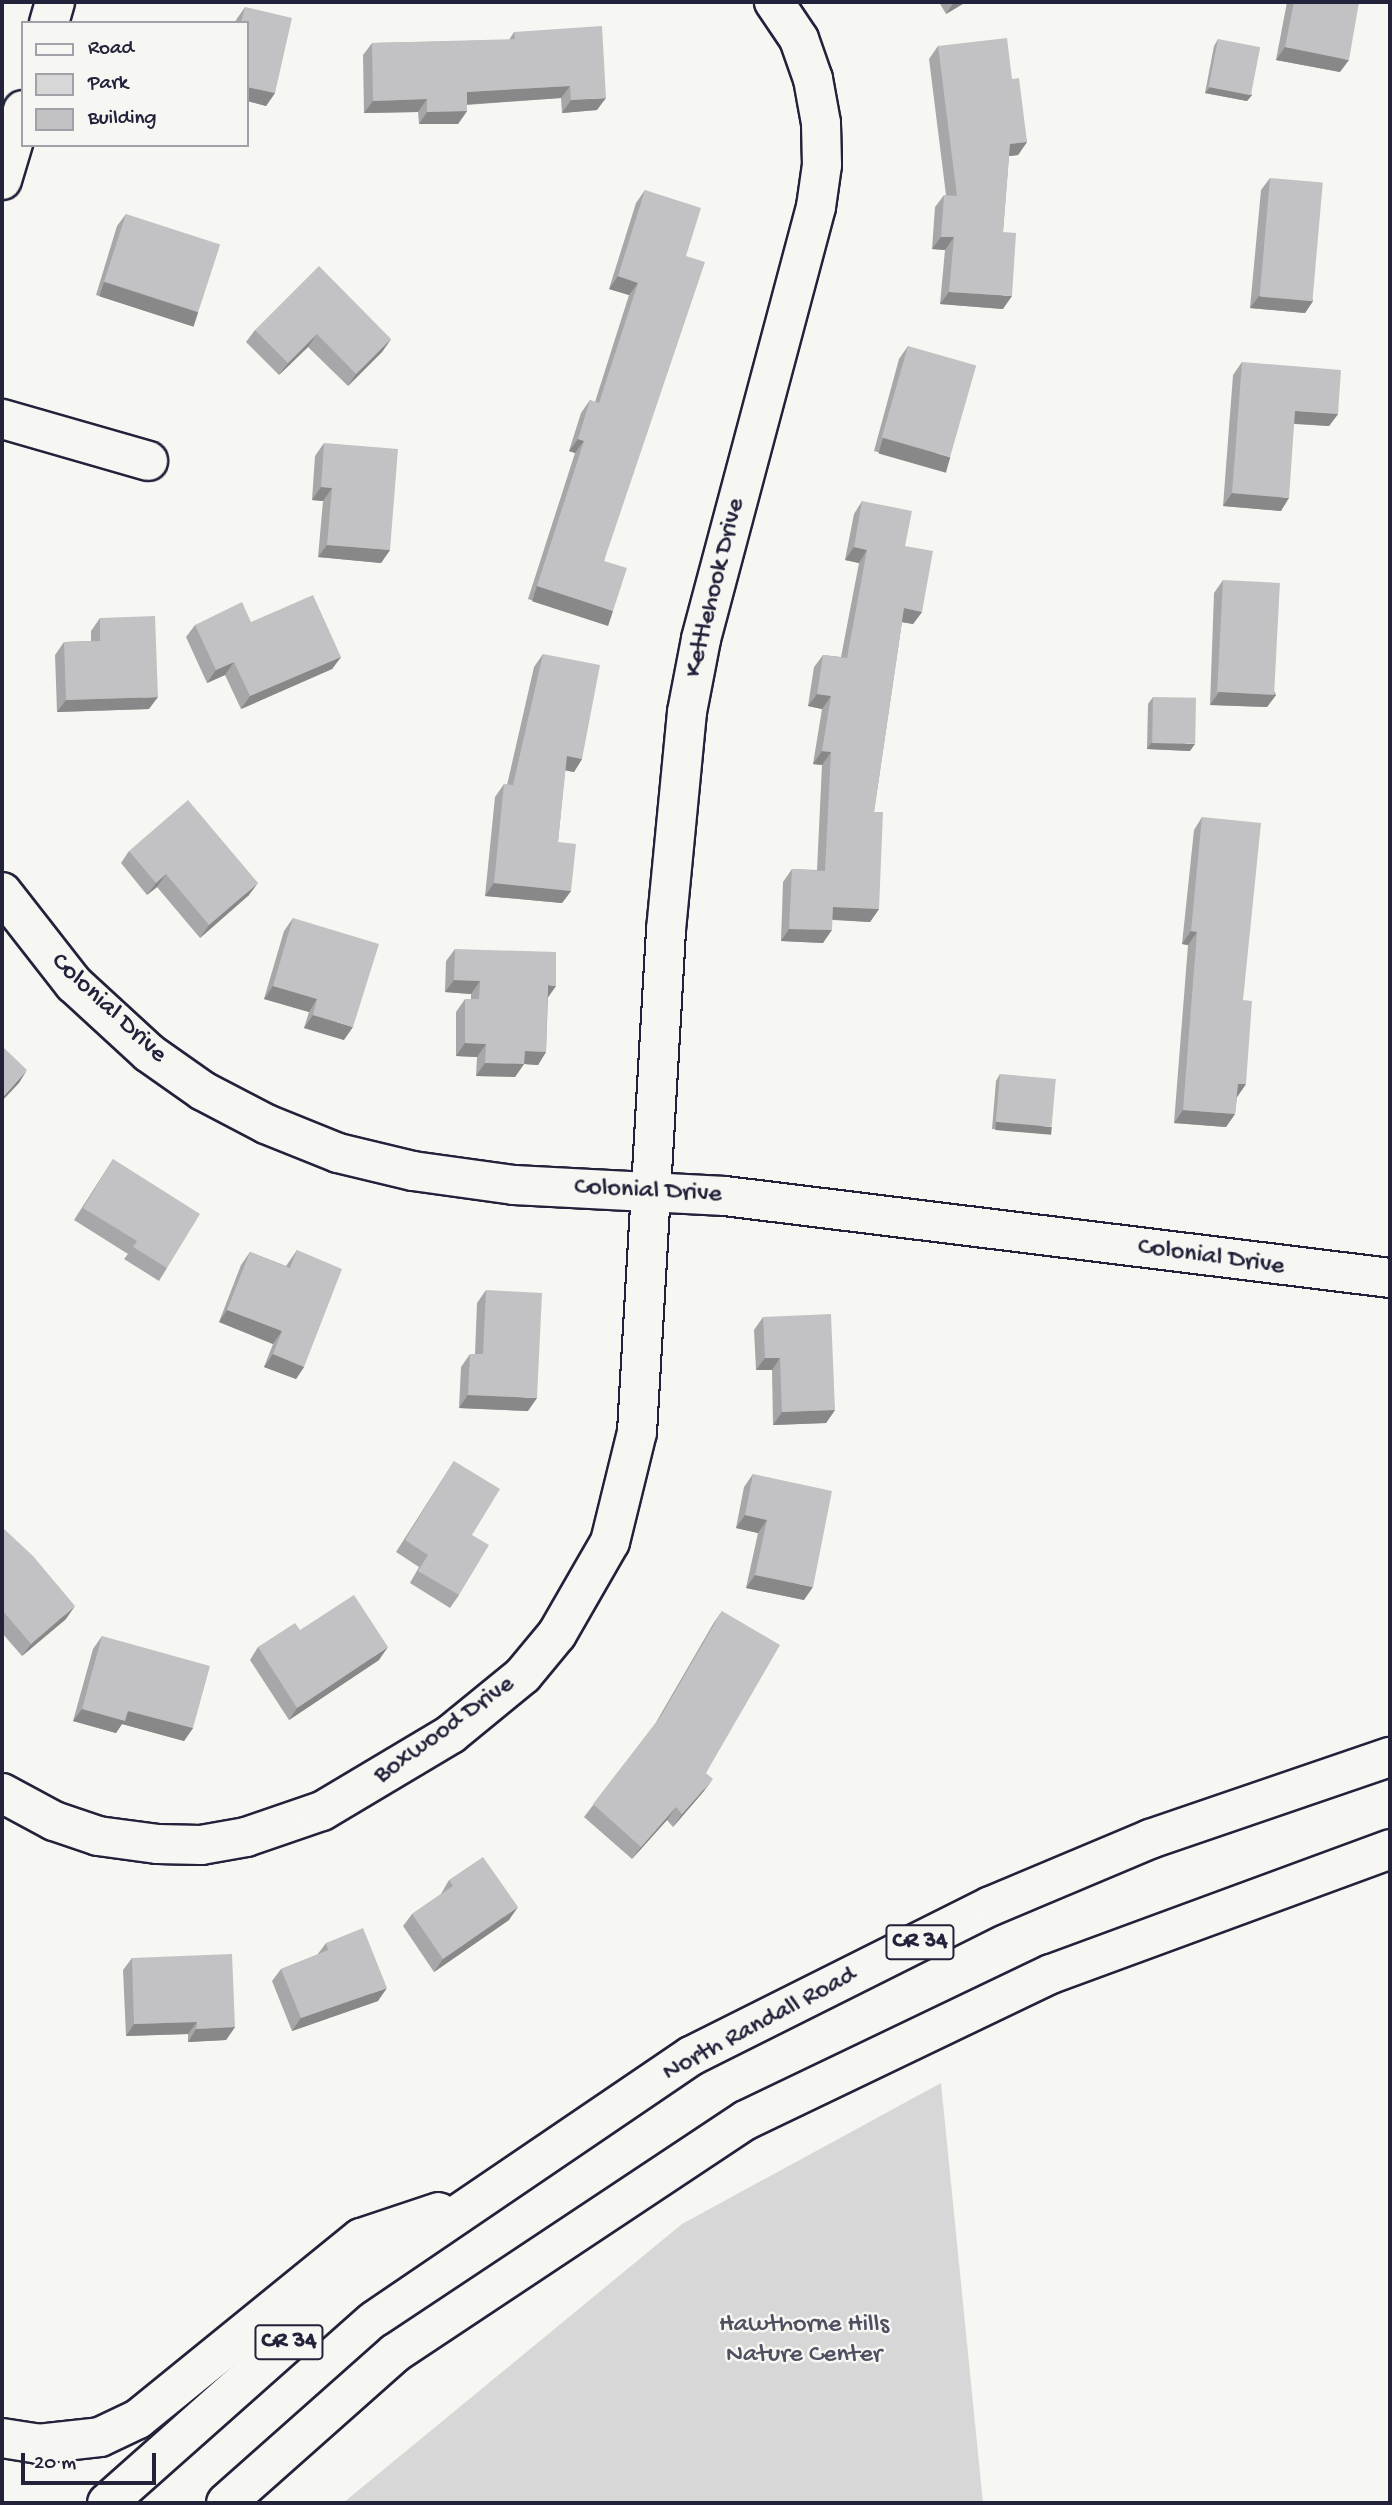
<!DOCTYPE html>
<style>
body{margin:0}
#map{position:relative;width:1392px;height:2505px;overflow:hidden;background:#f6f6f2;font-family:"Gochi Hand",sans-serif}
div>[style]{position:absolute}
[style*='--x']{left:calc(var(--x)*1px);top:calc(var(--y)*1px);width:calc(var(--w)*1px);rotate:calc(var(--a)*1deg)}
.green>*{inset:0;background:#d7d7d7}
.roads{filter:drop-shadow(2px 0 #22223b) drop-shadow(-2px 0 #22223b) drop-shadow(0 2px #22223b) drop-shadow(0 -2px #22223b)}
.street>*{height:38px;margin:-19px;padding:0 19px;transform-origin:19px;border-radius:19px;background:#f6f6f2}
.primary>*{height:38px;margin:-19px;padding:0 19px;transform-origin:19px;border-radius:19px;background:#f6f6f2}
.wall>*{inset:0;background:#a7a7a9}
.shaded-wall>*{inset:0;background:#888889;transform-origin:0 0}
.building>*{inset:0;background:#c2c2c4;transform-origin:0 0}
span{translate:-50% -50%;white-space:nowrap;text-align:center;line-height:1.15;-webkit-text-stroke:5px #f6f6f2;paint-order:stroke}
.shield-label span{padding:2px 5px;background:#f6f6f2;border:2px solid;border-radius:5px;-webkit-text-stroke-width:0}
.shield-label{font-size:24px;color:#22223b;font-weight:700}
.street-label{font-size:26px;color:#22223b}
.park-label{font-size:26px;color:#4f4f62}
.frame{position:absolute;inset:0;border:4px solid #22223b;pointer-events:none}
.legend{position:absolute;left:21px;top:21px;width:228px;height:126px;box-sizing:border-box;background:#f6f6f2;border:2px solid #a1a1a9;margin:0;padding:9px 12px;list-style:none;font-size:21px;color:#22223b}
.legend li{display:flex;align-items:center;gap:14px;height:35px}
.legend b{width:35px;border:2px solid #a1a1a9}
.scale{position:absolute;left:21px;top:2453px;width:135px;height:32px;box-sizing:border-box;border:4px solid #22223b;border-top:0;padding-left:9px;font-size:21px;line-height:24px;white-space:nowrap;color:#22223b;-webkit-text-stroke:5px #f6f6f2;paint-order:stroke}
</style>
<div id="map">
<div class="green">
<div style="clip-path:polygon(941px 2083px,983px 2503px,343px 2503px,682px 2224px)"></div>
</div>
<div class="roads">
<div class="street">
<div style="--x:49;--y:23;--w:22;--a:-74"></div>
<div style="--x:2;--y:180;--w:73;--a:-73.3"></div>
<div style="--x:2;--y:419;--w:152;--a:16"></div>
<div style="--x:2;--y:892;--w:117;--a:52"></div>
<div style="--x:74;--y:984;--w:102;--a:42.6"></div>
<div style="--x:149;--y:1053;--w:66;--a:35.1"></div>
<div style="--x:203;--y:1091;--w:71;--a:27.6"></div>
<div style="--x:266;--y:1124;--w:78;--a:21.9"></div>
<div style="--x:338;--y:1153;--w:77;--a:13.5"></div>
<div style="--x:413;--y:1171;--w:102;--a:7.9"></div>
<div style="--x:514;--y:1185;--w:211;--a:3"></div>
<div style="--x:725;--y:1196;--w:670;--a:7.03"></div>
<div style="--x:2;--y:1793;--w:59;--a:28.3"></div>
<div style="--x:54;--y:1821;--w:46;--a:18.8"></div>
<div style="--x:98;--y:1836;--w:61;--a:7.6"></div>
<div style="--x:158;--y:1844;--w:43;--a:1.3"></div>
<div style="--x:201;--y:1845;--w:46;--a:-10.1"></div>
<div style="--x:246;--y:1837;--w:80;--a:-18.9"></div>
<div style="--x:322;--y:1811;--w:150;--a:-30.8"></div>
<div style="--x:451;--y:1734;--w:93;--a:-39.3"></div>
<div style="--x:523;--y:1675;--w:53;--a:-50.3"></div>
<div style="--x:557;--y:1634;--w:106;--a:-60.1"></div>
<div style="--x:610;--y:1542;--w:113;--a:-76.2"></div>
<div style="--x:637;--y:1432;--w:503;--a:-86.69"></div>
<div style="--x:666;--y:930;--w:219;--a:-84.5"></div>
<div style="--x:687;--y:712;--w:74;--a:-79.1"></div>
<div style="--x:701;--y:639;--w:447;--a:-75.1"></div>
<div style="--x:816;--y:207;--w:42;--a:-81.9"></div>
<div style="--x:822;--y:165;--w:42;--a:-91.4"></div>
<div style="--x:821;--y:123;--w:45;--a:-100.3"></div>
<div style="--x:813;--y:79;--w:42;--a:-109.3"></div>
<div style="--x:799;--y:39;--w:45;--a:-124"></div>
</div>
<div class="primary">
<div style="--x:2;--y:2438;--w:36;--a:9"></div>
<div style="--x:38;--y:2444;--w:62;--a:-6.4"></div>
<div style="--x:100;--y:2437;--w:42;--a:-25.3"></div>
<div style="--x:138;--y:2419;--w:287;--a:-39.1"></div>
<div style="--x:361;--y:2238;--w:82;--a:-18.4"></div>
<div style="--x:107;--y:2503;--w:322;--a:-41.6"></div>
<div style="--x:348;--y:2289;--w:415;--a:-34.2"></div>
<div style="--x:691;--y:2056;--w:335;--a:-26.6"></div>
<div style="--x:991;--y:1906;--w:173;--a:-22.8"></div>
<div style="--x:1150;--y:1839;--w:254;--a:-18.9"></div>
<div style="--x:226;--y:2503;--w:226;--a:-41.6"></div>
<div style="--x:395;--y:2353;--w:421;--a:-33.6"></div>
<div style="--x:746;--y:2120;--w:338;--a:-25.6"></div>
<div style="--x:1051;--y:1974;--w:361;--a:-20.2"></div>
</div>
</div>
<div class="wall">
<div style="clip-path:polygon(939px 2px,966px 2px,946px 14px)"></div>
<div style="clip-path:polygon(1287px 2px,1359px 2px,1340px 72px,1276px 60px)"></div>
<div style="clip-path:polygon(245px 7px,275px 93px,266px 106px,247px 101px,247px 23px,235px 23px,236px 20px)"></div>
<div style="clip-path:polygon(514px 32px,597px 110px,562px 113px,561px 98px,467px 105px,467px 111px,458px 124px,419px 124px,418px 112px,364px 113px,363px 55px,372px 43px,509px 40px)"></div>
<div style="clip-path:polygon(1218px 39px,1252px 95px,1247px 101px,1205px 93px,1214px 46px)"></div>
<div style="clip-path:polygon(938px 46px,1012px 79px,1027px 142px,1018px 155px,1009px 156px,1003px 232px,1003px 309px,940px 304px,945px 250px,932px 249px,935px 207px,944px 195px,946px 195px,929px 59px)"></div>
<div style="clip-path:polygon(1270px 178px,1313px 301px,1305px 313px,1250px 308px,1261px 190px)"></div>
<div style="clip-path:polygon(645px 190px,686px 256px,604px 561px,604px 624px,528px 599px,575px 453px,569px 451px,581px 413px,590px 400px,595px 402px,629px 295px,609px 289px,636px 203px)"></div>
<div style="clip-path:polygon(126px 214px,198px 312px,189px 325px,96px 295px,117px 226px)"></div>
<div style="clip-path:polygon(255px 330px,391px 339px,382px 352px,348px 386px,308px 347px,279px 375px,246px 342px)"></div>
<div style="clip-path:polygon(908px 346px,941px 470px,874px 451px,899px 359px)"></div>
<div style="clip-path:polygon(1242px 362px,1338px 414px,1329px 426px,1294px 424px,1281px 511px,1223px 506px,1233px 375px)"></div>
<div style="clip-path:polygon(324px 443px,390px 550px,381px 563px,318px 557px,323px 501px,312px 500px,315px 456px)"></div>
<div style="clip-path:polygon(862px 501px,905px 546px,922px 612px,913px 624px,902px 622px,874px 812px,879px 909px,870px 922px,832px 920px,823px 943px,781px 941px,783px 882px,792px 869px,817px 870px,822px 765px,813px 764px,822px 709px,808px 706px,814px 667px,823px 655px,841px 657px,859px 563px,845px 560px,854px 514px)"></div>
<div style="clip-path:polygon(1223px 580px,1276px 695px,1267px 707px,1210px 705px,1214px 593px)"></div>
<div style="clip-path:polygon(100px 618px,149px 709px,57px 712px,55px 655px,64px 642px,91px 641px,91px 631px)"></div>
<div style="clip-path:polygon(251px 622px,341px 657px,332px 669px,241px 709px,225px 675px,207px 683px,186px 637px,195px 625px)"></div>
<div style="clip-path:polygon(543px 654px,582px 759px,574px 772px,565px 770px,558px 842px,571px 891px,562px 903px,485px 896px,495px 797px,504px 784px,507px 785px,534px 667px)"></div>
<div style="clip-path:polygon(1153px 697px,1190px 751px,1147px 749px,1148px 704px)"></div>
<div style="clip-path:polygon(1202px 817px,1243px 1000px,1246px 1084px,1237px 1097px,1235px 1114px,1226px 1127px,1174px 1123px,1188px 945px,1182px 944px,1194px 830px)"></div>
<div style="clip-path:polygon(129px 851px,249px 895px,200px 938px,157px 887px,147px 895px,121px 863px)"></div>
<div style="clip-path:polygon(293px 918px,344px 1040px,304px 1028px,309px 1012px,264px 999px,284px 931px)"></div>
<div style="clip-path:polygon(455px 949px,548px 997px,546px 1052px,538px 1065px,524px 1064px,515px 1077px,476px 1076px,477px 1057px,456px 1056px,456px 1012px,465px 999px,471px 999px,471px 994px,445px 992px,446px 961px)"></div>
<div style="clip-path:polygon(1000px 1074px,1048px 1134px,992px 1129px,996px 1081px)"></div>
<div style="clip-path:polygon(113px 1159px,167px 1268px,159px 1281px,124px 1259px,128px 1254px,74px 1220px)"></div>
<div style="clip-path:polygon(297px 1250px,304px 1367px,296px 1379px,264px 1367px,273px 1344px,219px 1322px,241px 1265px,250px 1252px,286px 1266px)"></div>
<div style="clip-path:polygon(486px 1290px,528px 1411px,459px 1408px,461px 1367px,470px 1354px,475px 1354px,477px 1303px)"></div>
<div style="clip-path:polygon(763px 1317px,835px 1410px,826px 1423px,773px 1425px,772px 1370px,756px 1370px,754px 1330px)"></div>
<div style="clip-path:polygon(454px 1461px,472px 1535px,459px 1595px,450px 1608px,410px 1583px,419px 1567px,396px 1552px)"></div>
<div style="clip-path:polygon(753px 1474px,804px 1600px,746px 1588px,758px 1533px,736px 1528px,744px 1487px)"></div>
<div style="clip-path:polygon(2px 1527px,66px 1619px,22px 1656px,2px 1633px)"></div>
<div style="clip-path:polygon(722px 1611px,704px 1791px,673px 1827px,667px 1820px,632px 1859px,584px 1817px,655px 1724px,713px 1624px)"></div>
<div style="clip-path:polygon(300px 1630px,379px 1660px,289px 1720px,250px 1660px,258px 1647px)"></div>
<div style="clip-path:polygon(102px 1636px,193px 1728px,184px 1741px,122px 1724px,116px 1733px,73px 1721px,93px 1649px)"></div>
<div style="clip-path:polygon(449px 1880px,509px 1920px,434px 1972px,403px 1926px,412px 1914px,441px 1894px)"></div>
<div style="clip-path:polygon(326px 1943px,378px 2001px,292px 2031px,272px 1981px,281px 1969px,317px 1955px)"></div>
<div style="clip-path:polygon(132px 1958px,235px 2027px,226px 2040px,188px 2042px,188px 2034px,126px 2036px,123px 1970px)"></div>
</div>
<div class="shaded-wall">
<div style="clip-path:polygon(954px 2px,966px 2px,946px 14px)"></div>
<div style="clip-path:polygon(1285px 47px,1349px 60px,1340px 72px,1276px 60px)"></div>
<div style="clip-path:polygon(570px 86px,561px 98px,458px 105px,467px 92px)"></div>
<div style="clip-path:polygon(247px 87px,275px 93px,266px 106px,247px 101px)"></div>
<div style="clip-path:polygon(1210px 87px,1252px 95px,1247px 101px,1205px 93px)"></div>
<div style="clip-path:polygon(606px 98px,597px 110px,562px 113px,571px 100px)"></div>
<div style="clip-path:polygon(427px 99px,418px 112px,364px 113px,373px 101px)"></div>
<div style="clip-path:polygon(467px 111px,458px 124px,419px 124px,427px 112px)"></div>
<div style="clip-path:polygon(1027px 142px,1018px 155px,1001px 157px,1010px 144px)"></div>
<div style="clip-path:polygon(941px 237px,954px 237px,945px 250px,932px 249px)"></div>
<div style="clip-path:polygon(618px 276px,638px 283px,629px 295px,609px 289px)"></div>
<div style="left:104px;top:282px;width:99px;height:15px;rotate:18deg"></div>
<div style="clip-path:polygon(949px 292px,1012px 296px,1003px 309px,940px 304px)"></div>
<div style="clip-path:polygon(1259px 296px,1313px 301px,1305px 313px,1250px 308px)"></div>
<div style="clip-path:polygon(317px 334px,308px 347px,279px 375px,288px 363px)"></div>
<div style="clip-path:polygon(391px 339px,382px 352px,348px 386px,356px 374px)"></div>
<div style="clip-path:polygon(1295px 411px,1338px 414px,1329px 426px,1286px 423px)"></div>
<div style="left:883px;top:438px;width:70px;height:16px;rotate:16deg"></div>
<div style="clip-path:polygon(578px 439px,584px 441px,575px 453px,569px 451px)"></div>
<div style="clip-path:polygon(321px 487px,332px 488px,323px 501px,312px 500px)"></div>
<div style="clip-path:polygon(1232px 493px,1289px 498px,1281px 511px,1223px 506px)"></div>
<div style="clip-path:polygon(327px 545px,390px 550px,381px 563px,318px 557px)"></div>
<div style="clip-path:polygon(854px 547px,867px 550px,859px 563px,845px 560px)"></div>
<div style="left:537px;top:586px;width:80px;height:16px;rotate:18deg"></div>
<div style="clip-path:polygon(904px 608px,922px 612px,913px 624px,895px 621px)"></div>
<div style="clip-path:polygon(341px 657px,332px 669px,241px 709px,250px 696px)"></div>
<div style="clip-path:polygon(234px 662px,225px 675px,207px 683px,216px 670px)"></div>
<div style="clip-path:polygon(1219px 692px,1276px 695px,1267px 707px,1210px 705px)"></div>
<div style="clip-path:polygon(817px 694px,831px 696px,822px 709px,808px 706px)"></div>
<div style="clip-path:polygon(158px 697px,149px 709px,57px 712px,66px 700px)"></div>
<div style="clip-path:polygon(1151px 743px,1195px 744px,1190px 751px,1147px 749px)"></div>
<div style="clip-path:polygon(822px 751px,831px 752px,822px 765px,813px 764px)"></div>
<div style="clip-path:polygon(567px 756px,582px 759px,574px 772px,558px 769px)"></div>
<div style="clip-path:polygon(166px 874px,157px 887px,147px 895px,156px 883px)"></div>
<div style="clip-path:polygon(258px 883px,249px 895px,200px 938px,209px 925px)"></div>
<div style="clip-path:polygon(494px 883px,571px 891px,562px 903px,485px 896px)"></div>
<div style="clip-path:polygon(833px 907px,879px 909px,870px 922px,824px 919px)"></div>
<div style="clip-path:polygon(789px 929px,832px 930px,823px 943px,781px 941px)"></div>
<div style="clip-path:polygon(1191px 931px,1197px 932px,1188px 945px,1182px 944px)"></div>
<div style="clip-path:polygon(454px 980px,480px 981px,471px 994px,445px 992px)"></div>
<div style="clip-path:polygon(548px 985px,556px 986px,547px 999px)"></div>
<div style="clip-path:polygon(273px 986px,317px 999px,309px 1012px,264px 999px)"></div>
<div style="clip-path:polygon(313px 1015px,353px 1027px,344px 1040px,304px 1028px)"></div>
<div style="clip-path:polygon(465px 1043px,486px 1044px,477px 1057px,456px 1056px)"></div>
<div style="clip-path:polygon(525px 1051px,546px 1052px,538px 1065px,524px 1064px,515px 1077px,476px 1076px,485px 1063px)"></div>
<div style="clip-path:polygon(27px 1070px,19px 1083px,2px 1101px,2px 1098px)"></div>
<div style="clip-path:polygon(1238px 1084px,1246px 1084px,1237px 1097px,1229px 1096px)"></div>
<div style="clip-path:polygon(1183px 1110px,1235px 1114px,1226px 1127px,1174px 1123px)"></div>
<div style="left:996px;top:1122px;width:56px;height:8px;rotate:5deg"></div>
<div style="clip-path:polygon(227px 1310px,282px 1331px,273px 1344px,219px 1322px)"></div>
<div style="clip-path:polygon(273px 1354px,304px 1367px,296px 1379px,264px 1367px)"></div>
<div style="clip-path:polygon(765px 1358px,780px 1358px,772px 1370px,756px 1370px)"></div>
<div style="clip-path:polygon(468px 1395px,537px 1398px,528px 1411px,459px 1408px)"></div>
<div style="clip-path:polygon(835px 1410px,826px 1423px,773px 1425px,782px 1412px)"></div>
<div style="clip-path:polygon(745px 1515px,767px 1520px,758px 1533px,736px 1528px)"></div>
<div style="clip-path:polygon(755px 1575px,813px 1587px,804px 1600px,746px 1588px)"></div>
<div style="clip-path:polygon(75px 1606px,66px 1619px,22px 1656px,31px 1644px)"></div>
<div style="clip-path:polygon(388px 1647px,379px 1660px,289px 1720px,297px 1708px)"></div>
<div style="clip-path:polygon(82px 1709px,128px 1711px,193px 1728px,184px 1741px,122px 1724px,116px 1733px,73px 1721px)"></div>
<div style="clip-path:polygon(713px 1779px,704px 1791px,673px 1827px,682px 1814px)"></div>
<div style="clip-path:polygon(676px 1807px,667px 1820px,632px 1859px,641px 1847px)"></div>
<div style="clip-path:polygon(518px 1907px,509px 1920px,434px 1972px,443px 1959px)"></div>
<div style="clip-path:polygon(387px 1988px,378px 2001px,292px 2031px,301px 2018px)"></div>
<div style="clip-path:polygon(197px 2022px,188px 2034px,126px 2036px,134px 2024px)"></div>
<div style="clip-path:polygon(235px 2027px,226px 2040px,188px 2042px,196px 2029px)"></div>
</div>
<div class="building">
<div style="clip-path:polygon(1294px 2px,1359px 2px,1349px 60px,1285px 47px)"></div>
<div style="clip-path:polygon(245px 7px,292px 18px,275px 93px,247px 87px,247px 23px,241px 23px)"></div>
<div style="clip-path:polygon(602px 26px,606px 98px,571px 100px,570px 86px,467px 92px,467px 111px,427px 112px,427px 99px,373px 101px,372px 43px,515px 39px,514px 32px)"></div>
<div style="clip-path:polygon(1007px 38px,1012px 79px,1019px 78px,1027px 142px,1010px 144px,1003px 232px,1016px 233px,1012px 296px,949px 292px,954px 237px,941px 237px,944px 195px,957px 196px,938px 46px)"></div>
<div style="left:1218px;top:39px;width:43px;height:49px;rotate:11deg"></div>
<div style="left:1270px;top:178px;width:53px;height:119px;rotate:5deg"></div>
<div style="clip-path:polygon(645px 190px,701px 208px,686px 256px,705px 262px,604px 561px,627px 568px,613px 611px,537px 586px,584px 441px,578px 439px,590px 400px,599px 403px,638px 283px,618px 276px)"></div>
<div style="left:126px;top:214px;width:99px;height:71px;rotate:18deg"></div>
<div style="clip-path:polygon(319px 266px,391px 339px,356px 374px,317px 334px,288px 363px,255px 330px)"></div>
<div style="left:908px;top:346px;width:71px;height:95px;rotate:16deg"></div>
<div style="clip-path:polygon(1242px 362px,1341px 370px,1338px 414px,1295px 411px,1289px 498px,1232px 493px)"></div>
<div style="clip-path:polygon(324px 443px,398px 449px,390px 550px,327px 545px,332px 488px,321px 487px)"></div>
<div style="clip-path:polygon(862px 501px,912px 511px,905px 546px,933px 551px,922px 612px,904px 608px,874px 812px,883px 812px,879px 909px,833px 907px,832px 930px,789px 929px,792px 869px,825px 871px,831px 752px,822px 751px,831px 696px,817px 694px,823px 655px,847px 658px,867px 550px,854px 547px)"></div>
<div style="left:1223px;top:580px;width:57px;height:112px;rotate:3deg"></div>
<div style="clip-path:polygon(313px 595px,341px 657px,250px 696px,234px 662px,216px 670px,195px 625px,242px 602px,251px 622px)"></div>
<div style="clip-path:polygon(155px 616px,158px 697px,66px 700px,64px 642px,100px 641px,100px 618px)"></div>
<div style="clip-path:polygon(543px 654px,600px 665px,582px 759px,567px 756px,558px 842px,576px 844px,571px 891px,494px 883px,504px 784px,513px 785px)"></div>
<div style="left:1153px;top:697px;width:43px;height:46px;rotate:1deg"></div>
<div style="clip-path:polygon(188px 800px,258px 883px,209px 925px,166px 874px,156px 883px,129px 851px)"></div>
<div style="clip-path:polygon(1202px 817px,1261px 823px,1243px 1000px,1252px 1001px,1246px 1084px,1238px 1084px,1235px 1114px,1183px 1110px,1197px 932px,1191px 931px)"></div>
<div style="clip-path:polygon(293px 918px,379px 944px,353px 1027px,313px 1015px,317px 999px,273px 986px)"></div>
<div style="clip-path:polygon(455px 949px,556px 952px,556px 986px,548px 985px,546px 1052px,525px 1051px,524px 1064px,485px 1063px,486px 1044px,465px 1043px,465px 999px,479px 999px,480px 981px,454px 980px)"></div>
<div style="clip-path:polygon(2px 1046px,27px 1070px,2px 1098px)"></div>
<div style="left:1000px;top:1074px;width:56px;height:48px;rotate:5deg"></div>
<div style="clip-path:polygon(113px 1159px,200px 1214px,167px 1268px,133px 1247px,137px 1241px,83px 1208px)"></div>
<div style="clip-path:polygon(297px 1250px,342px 1269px,304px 1367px,273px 1354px,282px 1331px,227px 1310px,250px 1252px,290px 1268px)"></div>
<div style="clip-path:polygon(486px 1290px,542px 1293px,537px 1398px,468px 1395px,470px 1354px,483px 1354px)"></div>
<div style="clip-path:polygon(831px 1314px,835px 1410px,782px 1412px,780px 1358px,765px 1358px,763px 1317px)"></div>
<div style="clip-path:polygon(454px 1461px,500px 1489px,472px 1535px,489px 1545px,459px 1595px,418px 1571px,428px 1555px,405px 1540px)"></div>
<div style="clip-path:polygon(753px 1474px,832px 1491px,813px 1587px,755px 1575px,767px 1520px,745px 1515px)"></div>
<div style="clip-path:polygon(2px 1527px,33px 1556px,75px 1606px,31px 1644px,2px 1610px)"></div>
<div style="clip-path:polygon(354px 1595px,388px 1647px,297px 1708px,258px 1647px,295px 1623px,300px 1630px)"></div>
<div style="clip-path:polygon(722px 1611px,780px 1645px,706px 1773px,713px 1779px,682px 1814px,676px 1807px,641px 1847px,593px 1804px,661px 1716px)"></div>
<div style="clip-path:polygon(102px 1636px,210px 1666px,193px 1728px,128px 1711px,125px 1721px,82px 1709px)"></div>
<div style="clip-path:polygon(483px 1857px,518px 1907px,443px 1959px,412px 1914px,453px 1886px,449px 1880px)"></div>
<div style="clip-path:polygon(363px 1928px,387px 1988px,301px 2018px,281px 1969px,328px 1950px,326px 1943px)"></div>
<div style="clip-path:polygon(232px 1954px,235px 2027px,196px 2029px,197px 2022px,134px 2024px,132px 1958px)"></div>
</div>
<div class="shield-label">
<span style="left:920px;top:1942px">CR 34</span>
<span style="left:289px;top:2342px">CR 34</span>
</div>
<div class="street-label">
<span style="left:716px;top:588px;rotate:-76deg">Kettlehook Drive</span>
<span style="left:108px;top:1009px;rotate:43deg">Colonial Drive</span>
<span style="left:648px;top:1192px;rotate:3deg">Colonial Drive</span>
<span style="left:1211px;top:1258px;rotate:8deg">Colonial Drive</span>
<span style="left:445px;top:1731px;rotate:-36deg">Boxwood Drive</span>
<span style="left:760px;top:2025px;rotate:-28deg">North Randall Road</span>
</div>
<div class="park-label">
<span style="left:804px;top:2341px">Hawthorne Hills<br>Nature Center</span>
</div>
<div class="frame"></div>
<ul class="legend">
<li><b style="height:9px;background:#f6f6f2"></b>Road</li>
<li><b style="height:19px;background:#d7d7d7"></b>Park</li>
<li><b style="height:19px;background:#c2c2c4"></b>Building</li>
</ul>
<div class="scale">20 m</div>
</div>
